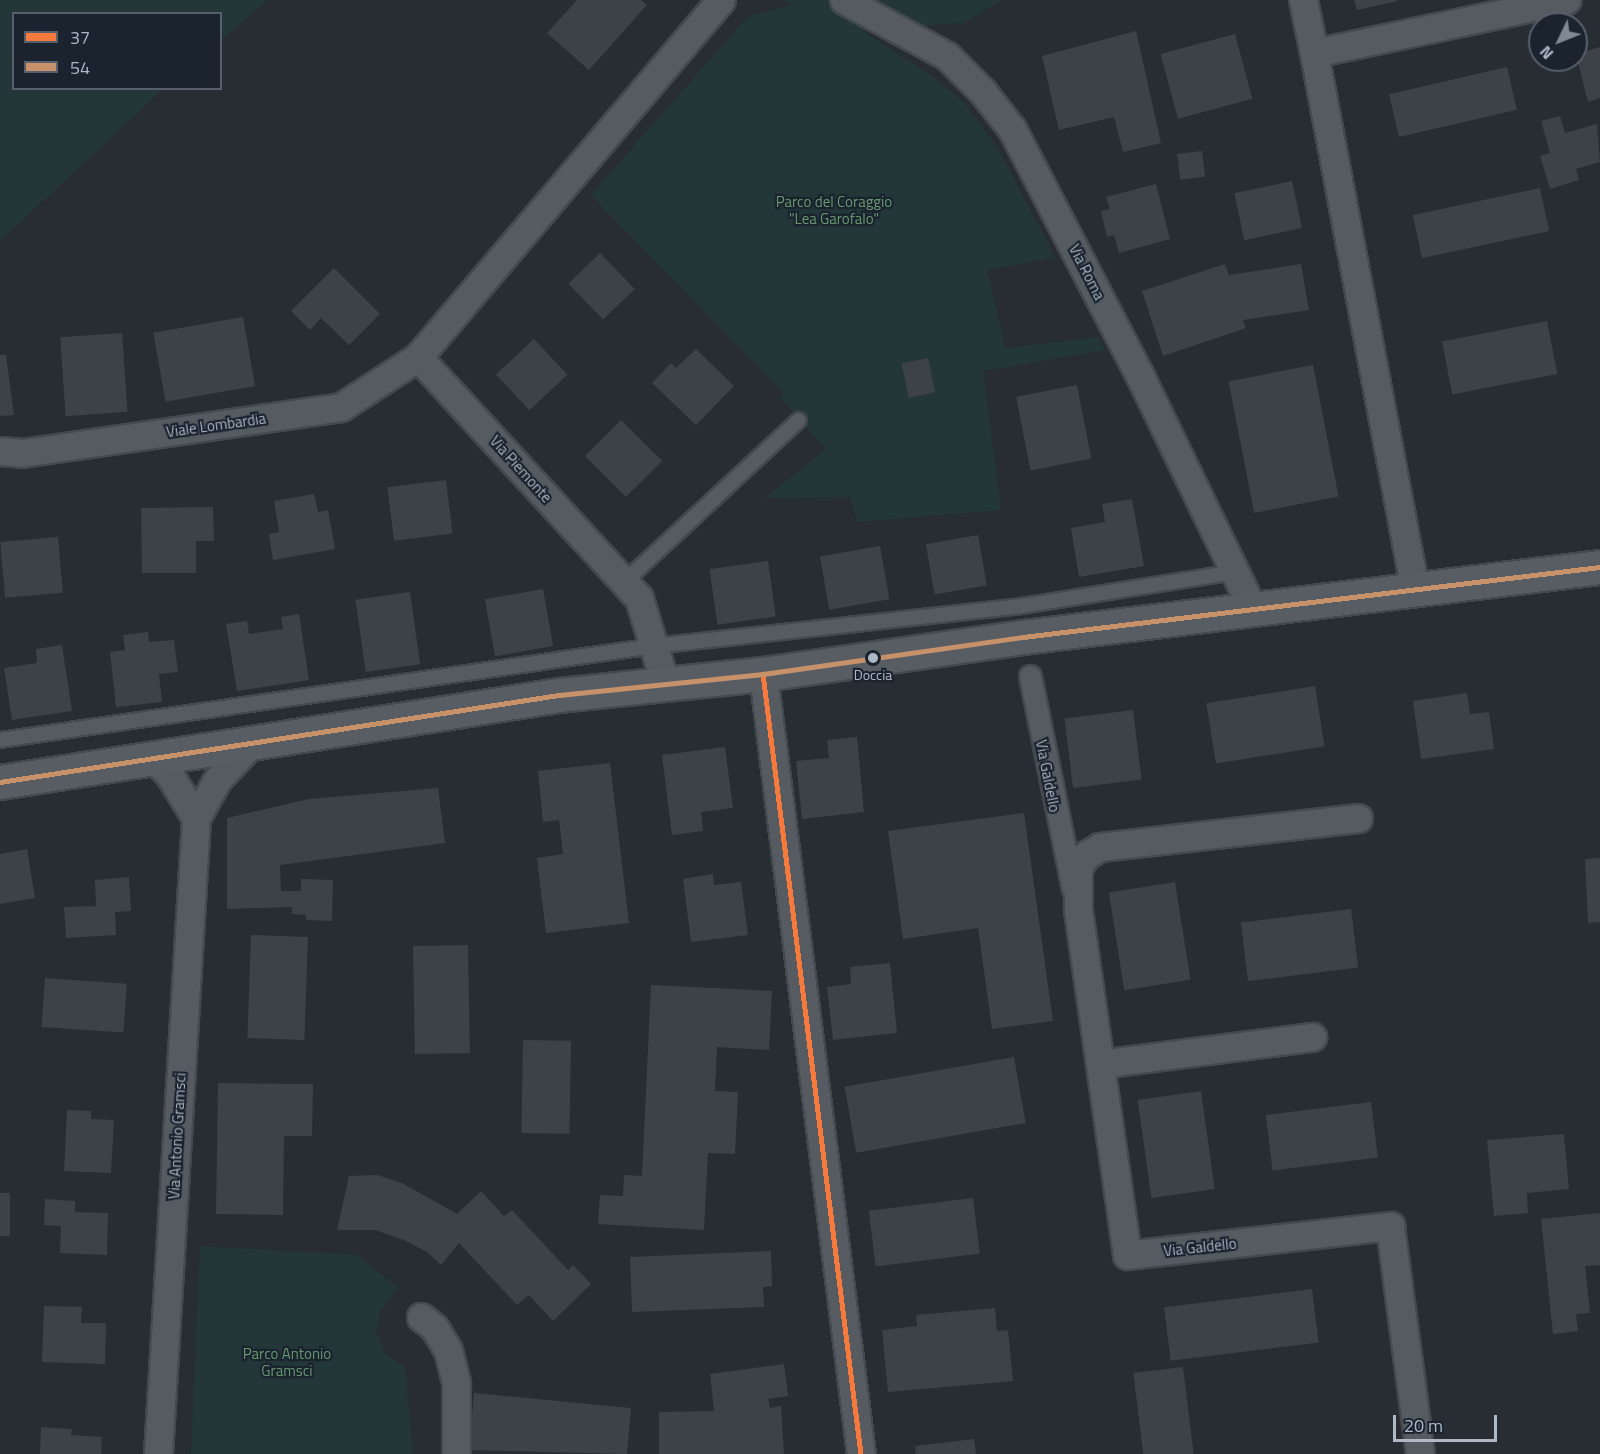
<!DOCTYPE html>
<style>
body{margin:0}
#map{position:relative;width:1600px;height:1454px;overflow:hidden;background:#272d33;font-family:"Titillium Web",sans-serif}
div>[style]{position:absolute}
[style*='--x']{left:calc(var(--x)*1px);top:calc(var(--y)*1px);width:calc(var(--w)*1px);rotate:calc(var(--a)*1deg)}
.green>*{inset:0;background:#233739}
.building>*{inset:0;background:#3d4248;transform-origin:0 0}
.roads{filter:drop-shadow(2px 0 #44494e) drop-shadow(-2px 0 #44494e) drop-shadow(0 2px #44494e) drop-shadow(0 -2px #44494e)}
.service>*{height:14px;margin:-7px;padding:0 7px;transform-origin:7px;border-radius:7px;background:#565b62}
.pedestrian>*{height:21px;margin:-10.5px;padding:0 10.5px;transform-origin:10.5px;border-radius:10.5px;background:#565b62}
.minor>*{height:27px;margin:-13.5px;padding:0 13.5px;transform-origin:13.5px;border-radius:13.5px;background:#565b62}
.primary>*{height:33px;margin:-16.5px;padding:0 16.5px;transform-origin:16.5px;border-radius:16.5px;background:#585d64}
.bus-1>*{height:4.5px;margin:-2.25px;padding:0 2.25px;transform-origin:2.25px;border-radius:2.25px;background:#f6793e}
.bus-2>*{height:4.5px;margin:-2.25px;padding:0 2.25px;transform-origin:2.25px;border-radius:2.25px;background:#c7916a}
.dots>*{width:16px;height:16px;translate:-50% -50%;box-sizing:border-box;border:3px solid #1a232e;border-radius:50%}
span{translate:-50% -50%;white-space:nowrap;text-align:center;line-height:1.15;-webkit-text-stroke:4.5px #1a232e;paint-order:stroke}
.bus-label{font-size:14px;color:#afb9c6}
.park-label{font-size:15px;color:#66976e}
.street-label{font-size:15px;color:#afb9c6}
.legend{position:absolute;left:12px;top:12px;width:210px;height:78px;box-sizing:border-box;background:#1a232e;border:2px solid #565f6b;margin:0;padding:8px 10px;list-style:none;font-size:18px;color:#afb9c6}
.legend li{display:flex;align-items:center;gap:12px;height:30px}
.legend b{width:30px;border:2px solid #565f6b}
.north{position:absolute;left:1528px;top:12px;width:60px;height:60px;box-sizing:border-box;background:#1a232e;border:2px solid #565f6b;border-radius:50%;rotate:227deg;font-size:16px;font-weight:700;line-height:24px;text-align:center;color:#afb9c6}
.north::after{content:'';display:block;margin:auto;width:21px;height:27px;background:#7f8893;clip-path:polygon(50% 0,100% 100%,50% 72%,0 100%)}
.scale{position:absolute;left:1393px;top:1415px;width:104px;height:27px;box-sizing:border-box;border:3px solid #afb9c6;border-top:0;padding-left:8px;font-size:18px;line-height:21px;white-space:nowrap;color:#afb9c6;-webkit-text-stroke:4px #1a232e;paint-order:stroke}
</style>
<div id="map">
<div class="green">
<div style="clip-path:polygon(0 0,268px 0,221px 40px,220px 14px,14px 14px,14px 88px,163px 89px,0 241px)"></div>
<div style="clip-path:polygon(782px 0,1002px 0,964px 23px,863px 31px,936px 79px,964px 103px,996px 145px,1055px 257px,987px 270px,1005px 348px,1099px 337px,1105px 350px,983px 371px,1001px 510px,857px 522px,850px 497px,765px 498px,826px 449px,780px 397px,784px 393px,591px 195px,743px 22px,753px 15px,794px 5px)"></div>
<div style="clip-path:polygon(200px 1246px,357px 1255px,398px 1288px,380px 1312px,376px 1332px,385px 1354px,405px 1367px,413px 1454px,191px 1454px)"></div>
</div>
<div class="building">
<div style="clip-path:polygon(577px 0,641px 0,647px 5px,589px 70px,547px 33px)"></div>
<div style="clip-path:polygon(1354px 0,1397px 0,1398px 1px,1357px 10px)"></div>
<div style="clip-path:polygon(1136px 31px,1161px 143px,1123px 152px,1114px 117px,1059px 130px,1042px 56px)"></div>
<div style="left:1235px;top:34px;width:67px;height:77px;rotate:75deg"></div>
<div style="clip-path:polygon(1600px 47px,1600px 98px,1588px 102px,1576px 54px)"></div>
<div style="left:1507px;top:67px;width:44px;height:121px;rotate:77deg"></div>
<div style="clip-path:polygon(1560px 116px,1565px 133px,1597px 124px,1600px 162px,1576px 169px,1579px 180px,1550px 189px,1540px 156px,1550px 153px,1541px 121px)"></div>
<div style="left:1202px;top:151px;width:26px;height:25px;rotate:83deg"></div>
<div style="left:1292px;top:181px;width:48px;height:59px;rotate:78deg"></div>
<div style="clip-path:polygon(1156px 184px,1170px 239px,1119px 253px,1114px 235px,1107px 237px,1101px 211px,1110px 209px,1106px 197px)"></div>
<div style="left:1540px;top:188px;width:44px;height:130px;rotate:78deg"></div>
<div style="left:600px;top:253px;width:50px;height:44px;rotate:46deg"></div>
<div style="clip-path:polygon(1225px 264px,1229px 275px,1301px 264px,1309px 310px,1243px 320px,1246px 328px,1163px 356px,1142px 291px)"></div>
<div style="clip-path:polygon(334px 268px,380px 314px,349px 345px,321px 318px,310px 330px,291px 311px)"></div>
<div style="left:243px;top:317px;width:70px;height:91px;rotate:80deg"></div>
<div style="left:1547px;top:321px;width:54px;height:107px;rotate:79deg"></div>
<div style="left:122px;top:333px;width:79px;height:62px;rotate:86deg"></div>
<div style="left:534px;top:339px;width:49px;height:52px;rotate:47deg"></div>
<div style="clip-path:polygon(696px 349px,734px 386px,696px 425px,652px 383px,671px 363px,676px 368px)"></div>
<div style="clip-path:polygon(0 355px,6px 355px,14px 415px,0 416px)"></div>
<div style="left:928px;top:358px;width:35px;height:27px;rotate:78deg"></div>
<div style="left:1313px;top:365px;width:134px;height:86px;rotate:79deg"></div>
<div style="left:1077px;top:385px;width:75px;height:62px;rotate:79deg"></div>
<div style="left:621px;top:420px;width:58px;height:51px;rotate:45deg"></div>
<div style="left:446px;top:480px;width:54px;height:59px;rotate:83deg"></div>
<div style="clip-path:polygon(314px 494px,318px 512px,328px 510px,335px 549px,273px 560px,269px 534px,279px 532px,274px 501px)"></div>
<div style="clip-path:polygon(1132px 499px,1144px 566px,1079px 577px,1071px 528px,1105px 522px,1102px 504px)"></div>
<div style="clip-path:polygon(213px 507px,214px 541px,196px 541px,196px 573px,142px 573px,141px 508px)"></div>
<div style="left:978px;top:535px;width:51px;height:53px;rotate:80deg"></div>
<div style="left:58px;top:537px;width:56px;height:58px;rotate:85deg"></div>
<div style="left:880px;top:546px;width:54px;height:61px;rotate:80deg"></div>
<div style="left:768px;top:561px;width:56px;height:59px;rotate:82deg"></div>
<div style="left:543px;top:589px;width:58px;height:59px;rotate:80deg"></div>
<div style="left:410px;top:592px;width:73px;height:55px;rotate:82deg"></div>
<div style="clip-path:polygon(299px 614px,309px 680px,237px 691px,226px 624px,247px 621px,249px 634px,283px 629px,281px 617px)"></div>
<div style="clip-path:polygon(148px 632px,149px 642px,174px 640px,178px 672px,159px 674px,162px 702px,116px 707px,110px 652px,125px 650px,123px 635px)"></div>
<div style="clip-path:polygon(62px 645px,72px 711px,12px 720px,4px 668px,37px 663px,36px 649px)"></div>
<div style="left:1315px;top:686px;width:61px;height:110px;rotate:81deg"></div>
<div style="clip-path:polygon(1467px 693px,1470px 714px,1489px 712px,1494px 749px,1421px 759px,1413px 701px)"></div>
<div style="left:1133px;top:710px;width:70px;height:69px;rotate:83deg"></div>
<div style="clip-path:polygon(857px 737px,864px 812px,802px 819px,796px 761px,829px 758px,827px 740px)"></div>
<div style="clip-path:polygon(725px 747px,733px 808px,701px 812px,703px 831px,672px 835px,662px 755px)"></div>
<div style="clip-path:polygon(610px 763px,629px 923px,546px 933px,537px 858px,563px 854px,559px 820px,543px 822px,538px 771px)"></div>
<div style="clip-path:polygon(438px 788px,445px 843px,280px 865px,281px 891px,301px 891px,301px 879px,333px 880px,332px 921px,306px 920px,306px 915px,292px 914px,292px 907px,227px 909px,227px 818px,309px 799px)"></div>
<div style="clip-path:polygon(1024px 813px,1053px 1021px,992px 1029px,978px 928px,903px 939px,888px 831px)"></div>
<div style="clip-path:polygon(27px 849px,35px 898px,0 904px,0 854px)"></div>
<div style="clip-path:polygon(1600px 858px,1600px 922px,1588px 923px,1585px 859px)"></div>
<div style="clip-path:polygon(713px 874px,714px 885px,741px 882px,748px 935px,691px 942px,683px 879px)"></div>
<div style="clip-path:polygon(129px 877px,131px 911px,115px 912px,116px 935px,66px 938px,64px 907px,96px 906px,95px 880px)"></div>
<div style="left:1175px;top:882px;width:99px;height:67px;rotate:81deg"></div>
<div style="left:1351px;top:909px;width:59px;height:111px;rotate:83deg"></div>
<div style="left:251px;top:935px;width:57px;height:103px;rotate:2deg"></div>
<div style="left:468px;top:945px;width:108px;height:55px;rotate:89deg"></div>
<div style="clip-path:polygon(890px 963px,897px 1033px,833px 1040px,827px 987px,851px 984px,850px 967px)"></div>
<div style="left:45px;top:978px;width:82px;height:49px;rotate:4deg"></div>
<div style="clip-path:polygon(651px 985px,772px 991px,769px 1050px,717px 1047px,715px 1091px,738px 1092px,735px 1154px,708px 1153px,704px 1230px,598px 1224px,600px 1195px,623px 1196px,624px 1175px,642px 1176px)"></div>
<div style="left:523px;top:1040px;width:48px;height:93px;rotate:1deg"></div>
<div style="left:1014px;top:1057px;width:67px;height:172px;rotate:80deg"></div>
<div style="clip-path:polygon(218px 1083px,313px 1084px,312px 1136px,284px 1136px,283px 1215px,216px 1214px)"></div>
<div style="left:1201px;top:1091px;width:99px;height:64px;rotate:82deg"></div>
<div style="left:1371px;top:1102px;width:56px;height:106px;rotate:83deg"></div>
<div style="clip-path:polygon(67px 1110px,91px 1111px,91px 1119px,114px 1120px,111px 1173px,64px 1171px)"></div>
<div style="clip-path:polygon(1564px 1134px,1569px 1189px,1527px 1193px,1528px 1213px,1494px 1216px,1487px 1140px)"></div>
<div style="clip-path:polygon(377px 1175px,402px 1183px,457px 1214px,481px 1191px,504px 1216px,512px 1210px,568px 1270px,573px 1265px,591px 1284px,553px 1321px,529px 1295px,517px 1305px,459px 1243px,441px 1265px,427px 1252px,404px 1240px,375px 1230px,337px 1230px,349px 1176px)"></div>
<div style="left:0;top:1193px;width:10px;height:43px"></div>
<div style="left:973px;top:1198px;width:56px;height:105px;rotate:83deg"></div>
<div style="clip-path:polygon(45px 1199px,75px 1201px,75px 1212px,108px 1213px,107px 1255px,60px 1253px,61px 1226px,44px 1225px)"></div>
<div style="clip-path:polygon(1600px 1213px,1600px 1265px,1585px 1266px,1590px 1313px,1576px 1314px,1578px 1331px,1553px 1334px,1541px 1219px)"></div>
<div style="clip-path:polygon(771px 1251px,772px 1286px,763px 1287px,764px 1307px,632px 1312px,630px 1257px)"></div>
<div style="left:1312px;top:1289px;width:54px;height:149px;rotate:83deg"></div>
<div style="clip-path:polygon(44px 1306px,82px 1307px,81px 1323px,106px 1323px,105px 1364px,42px 1362px)"></div>
<div style="clip-path:polygon(995px 1308px,997px 1331px,1008px 1330px,1013px 1381px,888px 1392px,882px 1330px,917px 1326px,916px 1315px)"></div>
<div style="clip-path:polygon(784px 1364px,788px 1396px,768px 1399px,770px 1408px,781px 1406px,784px 1454px,659px 1454px,659px 1412px,714px 1411px,710px 1374px)"></div>
<div style="left:1183px;top:1367px;width:88px;height:50px;rotate:83deg"></div>
<div style="clip-path:polygon(474px 1393px,631px 1408px,627px 1454px,469px 1450px)"></div>
<div style="clip-path:polygon(41px 1427px,72px 1429px,71px 1435px,102px 1437px,101px 1454px,40px 1454px)"></div>
<div style="clip-path:polygon(974px 1439px,976px 1454px,916px 1454px,915px 1446px)"></div>
</div>
<div class="roads">
<div class="service">
<div style="--x:624;--y:582;--w:238;--a:-42.8"></div>
<div style="--x:0;--y:740;--w:661;--a:-8.18"></div>
<div style="--x:654;--y:646;--w:369;--a:-6.2"></div>
<div style="--x:1021;--y:606;--w:217;--a:-9"></div>
</div>
<div class="pedestrian">
<div style="--x:1030;--y:676;--w:217;--a:78.6"></div>
</div>
<div class="minor">
<div style="--x:844;--y:0;--w:117;--a:28.5"></div>
<div style="--x:947;--y:56;--w:51;--a:45"></div>
<div style="--x:983;--y:92;--w:47;--a:51.9"></div>
<div style="--x:1012;--y:129;--w:278;--a:62.6"></div>
<div style="--x:1140;--y:376;--w:260;--a:64.2"></div>
<div style="--x:1303;--y:0;--w:54;--a:78.3"></div>
<div style="--x:418;--y:357;--w:327;--a:47.5"></div>
<div style="--x:639;--y:598;--w:89;--a:73"></div>
<div style="--x:0;--y:451;--w:22;--a:5"></div>
<div style="--x:22;--y:453;--w:322;--a:-8.2"></div>
<div style="--x:341;--y:407;--w:92;--a:-33"></div>
<div style="--x:418;--y:357;--w:468;--a:-49.7"></div>
<div style="--x:1415;--y:590;--w:546;--a:-100.65"></div>
<div style="--x:1314;--y:53;--w:258;--a:-11.9"></div>
<div style="--x:763;--y:674;--w:786;--a:82.84"></div>
<div style="--x:152;--y:758;--w:23;--a:43"></div>
<div style="--x:169;--y:774;--w:52;--a:58.5"></div>
<div style="--x:1358;--y:818;--w:260;--a:173.6"></div>
<div style="--x:1100;--y:847;--w:16;--a:150"></div>
<div style="--x:1086;--y:855;--w:15;--a:122"></div>
<div style="--x:1078;--y:868;--w:42;--a:90"></div>
<div style="--x:1078;--y:910;--w:348;--a:81.9"></div>
<div style="--x:1127;--y:1255;--w:265;--a:-6.3"></div>
<div style="--x:1390;--y:1226;--w:230;--a:82.5"></div>
<div style="--x:1100;--y:1064;--w:214;--a:-7.3"></div>
<div style="--x:421;--y:1317;--w:16;--a:38"></div>
<div style="--x:434;--y:1327;--w:27;--a:59"></div>
<div style="--x:448;--y:1350;--w:34;--a:76"></div>
<div style="--x:456;--y:1383;--w:71;--a:90"></div>
<div style="--x:158;--y:1454;--w:637;--a:-86.58"></div>
<div style="--x:196;--y:818;--w:43;--a:-61.1"></div>
<div style="--x:217;--y:780;--w:52;--a:-46.5"></div>
</div>
<div class="primary">
<div style="--x:0;--y:782;--w:566;--a:-8.85"></div>
<div style="--x:559;--y:695;--w:205;--a:-5.9"></div>
<div style="--x:763;--y:674;--w:263;--a:-8.1"></div>
<div style="--x:1023;--y:637;--w:581;--a:-6.92"></div>
</div>
</div>
<div class="bus-1">
<div style="--x:763;--y:674;--w:786;--a:82.84"></div>
</div>
<div class="bus-2">
<div style="--x:0;--y:782;--w:566;--a:-8.85"></div>
<div style="--x:559;--y:695;--w:205;--a:-5.9"></div>
<div style="--x:763;--y:674;--w:263;--a:-8.1"></div>
<div style="--x:1023;--y:637;--w:581;--a:-6.92"></div>
</div>
<div class="dots">
<div style="left:873px;top:658px;background:#afb9c6"></div>
</div>
<div class="bus-label">
<span style="left:873px;top:675px">Doccia</span>
</div>
<div class="park-label">
<span style="left:834px;top:210px">Parco del Coraggio<br>"Lea Garofalo"</span>
<span style="left:287px;top:1362px">Parco Antonio<br>Gramsci</span>
</div>
<div class="street-label">
<span style="left:1087px;top:272px;rotate:63deg">Via Roma</span>
<span style="left:216px;top:425px;rotate:-8deg">Viale Lombardia</span>
<span style="left:521px;top:469px;rotate:48deg">Via Piemonte</span>
<span style="left:1048px;top:776px;rotate:79deg">Via Galdello</span>
<span style="left:177px;top:1136px;rotate:-87deg">Via Antonio Gramsci</span>
<span style="left:1200px;top:1247px;rotate:-6deg">Via Galdello</span>
</div>
<ul class="legend">
<li><b style="height:8px;background:#f6793e"></b>37</li>
<li><b style="height:8px;background:#c7916a"></b>54</li>
</ul>
<div class="north">N</div>
<div class="scale">20 m</div>
</div>
